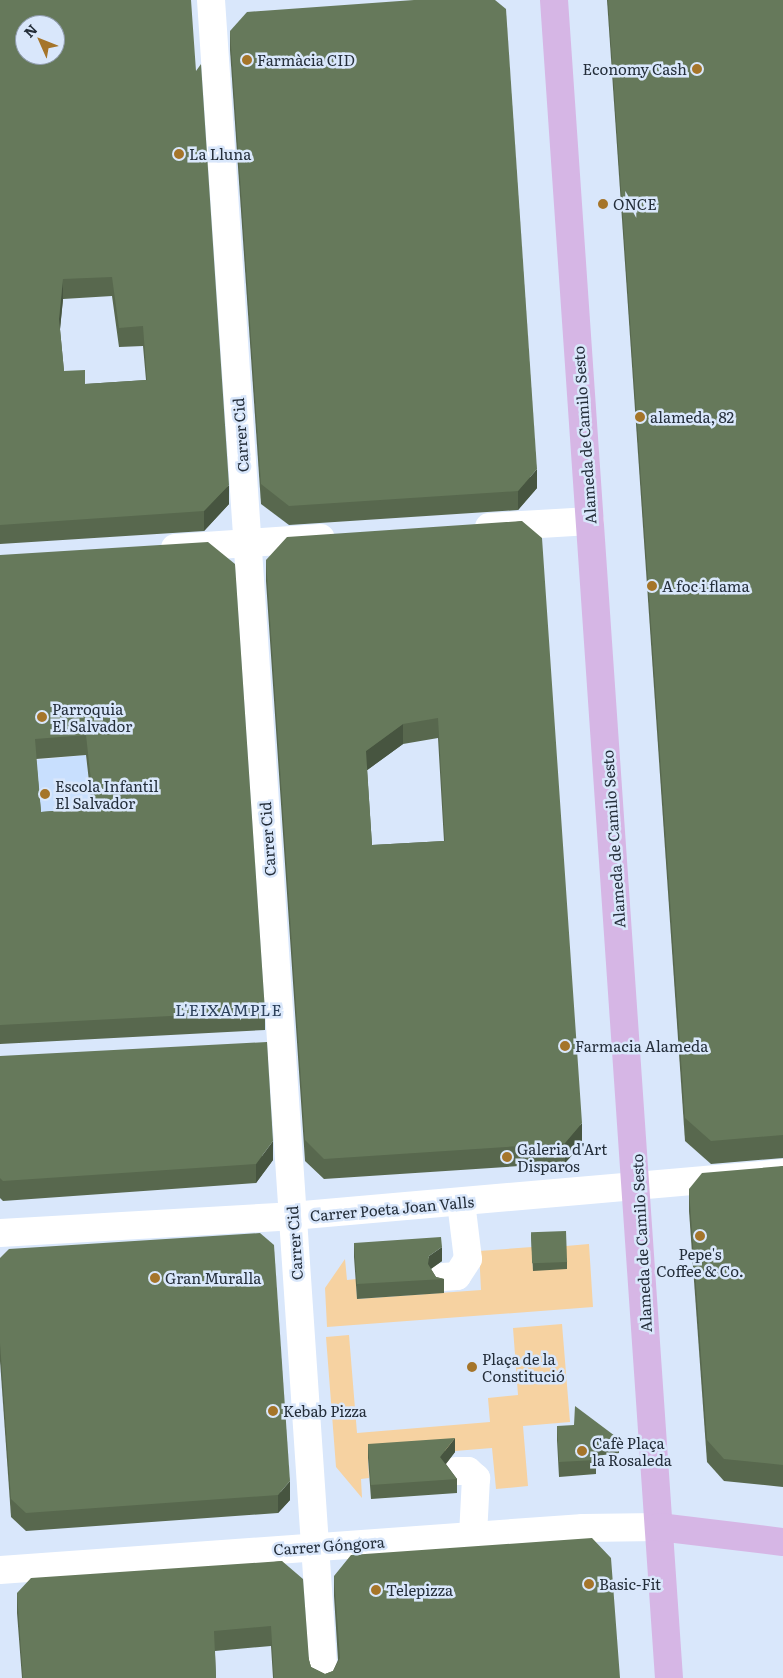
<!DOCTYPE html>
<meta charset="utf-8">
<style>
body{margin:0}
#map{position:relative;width:783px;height:1678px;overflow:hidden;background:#d9e7fb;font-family:Literata,serif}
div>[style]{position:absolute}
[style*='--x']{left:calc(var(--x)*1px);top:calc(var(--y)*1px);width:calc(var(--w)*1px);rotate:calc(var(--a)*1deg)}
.built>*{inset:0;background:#c8dffe;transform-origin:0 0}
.green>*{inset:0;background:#f6d2a1}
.minor>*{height:28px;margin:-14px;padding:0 14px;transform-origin:14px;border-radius:14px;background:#fff}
.major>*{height:28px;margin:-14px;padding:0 14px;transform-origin:14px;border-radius:14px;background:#d6b6e5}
.wall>*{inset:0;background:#58684e}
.shaded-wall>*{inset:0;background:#475540}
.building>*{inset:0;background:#66795b;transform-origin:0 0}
.dots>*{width:14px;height:14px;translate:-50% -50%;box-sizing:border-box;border:2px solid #d9e7fb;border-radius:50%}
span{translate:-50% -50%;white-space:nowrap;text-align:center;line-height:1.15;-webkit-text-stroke:5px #d9e7fb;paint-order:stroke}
.poi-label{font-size:15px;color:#242e3a}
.left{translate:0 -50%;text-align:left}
.right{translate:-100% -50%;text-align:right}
.street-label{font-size:15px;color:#242e3a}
.neighbourhood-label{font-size:16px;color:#2d415b;letter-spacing:1px}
.north{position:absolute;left:15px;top:15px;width:50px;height:50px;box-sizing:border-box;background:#d9e7fb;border:1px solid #919dae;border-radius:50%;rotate:314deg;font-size:14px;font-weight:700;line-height:20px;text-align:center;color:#242e3a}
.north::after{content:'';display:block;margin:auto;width:18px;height:22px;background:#a5752a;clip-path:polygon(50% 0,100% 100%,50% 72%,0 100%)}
</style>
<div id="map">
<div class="built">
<div style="left:86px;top:755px;width:73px;height:51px;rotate:84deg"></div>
</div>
<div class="green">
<div style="clip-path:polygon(589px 1244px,593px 1307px,327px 1327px,325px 1288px,345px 1259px,347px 1280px,356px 1279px,357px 1299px,481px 1290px,479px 1251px,532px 1247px,533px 1271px,566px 1246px)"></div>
<div style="clip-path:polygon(562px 1324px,570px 1422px,523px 1426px,528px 1486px,496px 1489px,492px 1448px,368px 1458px,369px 1478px,361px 1479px,362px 1498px,336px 1467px,326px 1337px,349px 1335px,357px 1433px,490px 1422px,488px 1398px,518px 1395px,513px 1328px)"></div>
</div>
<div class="minor">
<div style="--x:211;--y:0;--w:1682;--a:86.15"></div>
<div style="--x:489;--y:527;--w:101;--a:-3.4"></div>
<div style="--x:175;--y:548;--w:146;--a:-3.9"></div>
<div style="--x:0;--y:1233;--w:292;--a:-3.3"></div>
<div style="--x:292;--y:1216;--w:493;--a:-5"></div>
<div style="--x:443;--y:1277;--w:14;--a:-4"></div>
<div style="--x:457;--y:1276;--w:20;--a:-57"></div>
<div style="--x:468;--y:1259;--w:57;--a:-97"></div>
<div style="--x:456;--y:1471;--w:12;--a:0"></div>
<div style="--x:468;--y:1471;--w:11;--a:41"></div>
<div style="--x:476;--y:1478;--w:58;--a:93"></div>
<div style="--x:0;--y:1570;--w:585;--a:-4.12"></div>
<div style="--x:583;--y:1528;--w:76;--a:-0.8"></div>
</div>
<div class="major">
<div style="--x:554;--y:0;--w:1682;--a:86.08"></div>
<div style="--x:659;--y:1527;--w:125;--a:6.9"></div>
</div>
<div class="wall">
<div style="clip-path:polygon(evenodd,0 0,196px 71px,229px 504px,204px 531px,0 544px,0 0,112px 296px,119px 347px,143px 346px,146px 380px,85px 384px,64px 371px,60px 329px,63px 299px,112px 296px)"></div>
<div style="clip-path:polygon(607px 0,783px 0,783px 1158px,711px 1164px,685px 1141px)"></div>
<div style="clip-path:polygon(230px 31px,537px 488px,518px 510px,289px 525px,261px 504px,230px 50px)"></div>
<div style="clip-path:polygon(evenodd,522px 521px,582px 1144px,565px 1163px,324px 1179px,305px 1161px,266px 581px,266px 560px,522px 521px,438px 738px,444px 841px,372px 845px,367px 770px,403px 744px,438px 738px)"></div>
<div style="clip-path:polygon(evenodd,0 555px,265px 1011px,265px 1030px,0 1044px,0 555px,86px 755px,92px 808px,41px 812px,36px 759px,86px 755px)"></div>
<div style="clip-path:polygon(0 1056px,273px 1160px,256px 1183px,3px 1201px,0 1198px)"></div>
<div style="clip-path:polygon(783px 1166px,783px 1487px,724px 1481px,707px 1462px,689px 1211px,689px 1189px)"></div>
<div style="clip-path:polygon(531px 1234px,567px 1262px,567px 1269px,533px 1271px)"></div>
<div style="clip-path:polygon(354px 1243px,442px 1261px,431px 1269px,436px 1277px,444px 1279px,444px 1293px,357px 1299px,354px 1257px)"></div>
<div style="clip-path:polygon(0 1258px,290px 1500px,278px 1513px,26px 1531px,11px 1517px,0 1361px)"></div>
<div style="clip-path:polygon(557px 1426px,619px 1439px,619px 1453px,596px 1456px,596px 1474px,559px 1477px,557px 1440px)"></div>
<div style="clip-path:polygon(368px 1444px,455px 1452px,446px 1464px,457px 1479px,457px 1493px,371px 1499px,368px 1458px)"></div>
<div style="clip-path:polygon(282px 1561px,309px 1660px,311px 1667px,325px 1674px,333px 1671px,338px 1660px,334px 1596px,334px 1576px,620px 1678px,273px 1678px,271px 1646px,215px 1651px,216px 1678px,22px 1678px,17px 1613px,17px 1593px)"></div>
</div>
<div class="shaded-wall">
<div style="clip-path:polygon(63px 279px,63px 299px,59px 339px,59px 319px)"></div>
<div style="clip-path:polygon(537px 469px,537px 488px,518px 510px,518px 491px)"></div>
<div style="clip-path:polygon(229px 485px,229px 504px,204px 531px,204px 511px)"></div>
<div style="clip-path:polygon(403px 724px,403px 744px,366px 771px,366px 751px)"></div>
<div style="clip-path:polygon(582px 1123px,582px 1144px,565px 1163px,565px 1143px)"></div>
<div style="clip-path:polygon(273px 1141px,273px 1160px,256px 1183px,256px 1164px)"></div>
<div style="clip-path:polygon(442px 1247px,442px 1261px,429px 1270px,428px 1264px,429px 1256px)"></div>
<div style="clip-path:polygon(455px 1438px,455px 1452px,440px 1471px,440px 1457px)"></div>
<div style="clip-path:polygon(290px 1481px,290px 1500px,278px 1513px,278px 1495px)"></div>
</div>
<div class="building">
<div style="clip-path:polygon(evenodd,0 0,191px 0,196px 71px,201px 64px,229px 485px,204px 511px,0 525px,0 0,25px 25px,55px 25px,55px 55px,25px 55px,25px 25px,0 0,112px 277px,119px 328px,143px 326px,147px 380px,85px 384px,85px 370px,64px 371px,59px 319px,63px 279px,112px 277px)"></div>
<div style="clip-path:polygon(414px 0,495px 0,506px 9px,537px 469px,518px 491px,289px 506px,261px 484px,230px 31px,247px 12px)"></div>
<div style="clip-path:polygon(608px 0,783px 0,783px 1135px,711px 1141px,685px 1118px)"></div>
<div style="clip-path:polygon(evenodd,522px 521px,542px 538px,582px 1123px,565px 1143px,324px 1159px,305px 1140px,266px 560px,287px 537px,522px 521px,438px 718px,445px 841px,372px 845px,366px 751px,403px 724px,438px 718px)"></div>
<div style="clip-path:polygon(evenodd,208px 542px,235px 564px,265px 1011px,0 1025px,0 555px,208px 542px,86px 735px,94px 808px,41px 812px,35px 739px,86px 735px)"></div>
<div style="clip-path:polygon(267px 1042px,273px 1141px,256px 1164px,3px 1181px,0 1178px,0 1056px)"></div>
<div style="clip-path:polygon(783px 1166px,783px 1465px,724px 1459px,707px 1440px,689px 1189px,702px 1173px)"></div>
<div style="left:566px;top:1231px;width:31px;height:35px;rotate:88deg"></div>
<div style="clip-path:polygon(260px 1233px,274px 1245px,290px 1481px,278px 1495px,26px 1513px,11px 1499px,0 1343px,0 1258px,9px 1249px)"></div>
<div style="clip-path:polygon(441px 1237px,442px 1247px,429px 1256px,428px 1264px,436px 1277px,444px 1279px,357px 1284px,354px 1243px)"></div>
<div style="clip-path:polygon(575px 1406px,619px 1439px,595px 1442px,596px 1460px,559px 1462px,557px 1426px,574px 1425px)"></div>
<div style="clip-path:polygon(455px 1438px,440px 1457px,457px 1479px,371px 1485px,368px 1444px)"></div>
<div style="clip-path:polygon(592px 1538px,611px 1558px,620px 1678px,274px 1678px,271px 1626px,214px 1631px,216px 1678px,23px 1678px,17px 1593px,31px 1578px,282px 1561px,303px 1579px,309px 1660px,311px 1667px,325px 1674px,333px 1671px,340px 1658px,334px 1576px,351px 1555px)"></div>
</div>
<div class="dots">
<div style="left:247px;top:60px;background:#a5752a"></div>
<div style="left:697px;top:69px;background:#a5752a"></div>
<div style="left:179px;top:154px;background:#a5752a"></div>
<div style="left:603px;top:204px;background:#a5752a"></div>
<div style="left:640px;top:417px;background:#a5752a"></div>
<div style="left:652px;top:586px;background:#a5752a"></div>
<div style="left:42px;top:717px;background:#a5752a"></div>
<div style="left:45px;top:794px;background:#a5752a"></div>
<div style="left:565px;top:1046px;background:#a5752a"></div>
<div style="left:507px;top:1157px;background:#a5752a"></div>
<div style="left:700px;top:1236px;background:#a5752a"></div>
<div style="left:155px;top:1278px;background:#a5752a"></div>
<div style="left:472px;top:1367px;background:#a5752a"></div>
<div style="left:273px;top:1411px;background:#a5752a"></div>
<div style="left:582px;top:1451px;background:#a5752a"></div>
<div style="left:589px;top:1584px;background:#a5752a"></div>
<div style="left:376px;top:1590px;background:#a5752a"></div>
</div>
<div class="poi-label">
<span class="left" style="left:257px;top:60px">Farmàcia CID</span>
<span class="right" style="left:687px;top:69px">Economy Cash</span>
<span class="left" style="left:189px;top:154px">La Lluna</span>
<span class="left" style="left:613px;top:204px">ONCE</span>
<span class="left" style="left:650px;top:417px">alameda, 82</span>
<span class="left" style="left:662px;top:586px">A foc i flama</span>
<span class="left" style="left:52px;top:717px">Parroquia<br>El Salvador</span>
<span class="left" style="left:55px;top:794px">Escola Infantil<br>El Salvador</span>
<span class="left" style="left:575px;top:1046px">Farmacia Alameda</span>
<span class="left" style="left:517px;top:1157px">Galeria d'Art<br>Disparos</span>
<span style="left:700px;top:1262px">Pepe's<br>Coffee &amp; Co.</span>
<span class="left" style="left:165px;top:1278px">Gran Muralla</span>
<span class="left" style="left:482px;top:1367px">Plaça de la<br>Constitució</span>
<span class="left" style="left:283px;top:1411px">Kebab Pizza</span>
<span class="left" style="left:592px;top:1451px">Cafè Plaça<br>la Rosaleda</span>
<span class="left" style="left:599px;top:1584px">Basic-Fit</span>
<span class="left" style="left:386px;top:1590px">Telepizza</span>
</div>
<div class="street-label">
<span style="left:240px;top:435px;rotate:-94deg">Carrer Cid</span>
<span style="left:584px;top:435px;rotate:-94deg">Alameda de Camilo Sesto</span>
<span style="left:267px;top:839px;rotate:-94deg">Carrer Cid</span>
<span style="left:613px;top:839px;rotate:-94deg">Alameda de Camilo Sesto</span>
<span style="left:392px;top:1208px;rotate:-5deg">Carrer Poeta Joan Valls</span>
<span style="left:294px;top:1243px;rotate:-94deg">Carrer Cid</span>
<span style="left:641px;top:1243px;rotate:-93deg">Alameda de Camilo Sesto</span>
<span style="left:329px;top:1545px;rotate:-4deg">Carrer Góngora</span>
</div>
<div class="neighbourhood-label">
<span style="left:229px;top:1009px">L'EIXAMPLE</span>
</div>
<div class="north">N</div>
</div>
